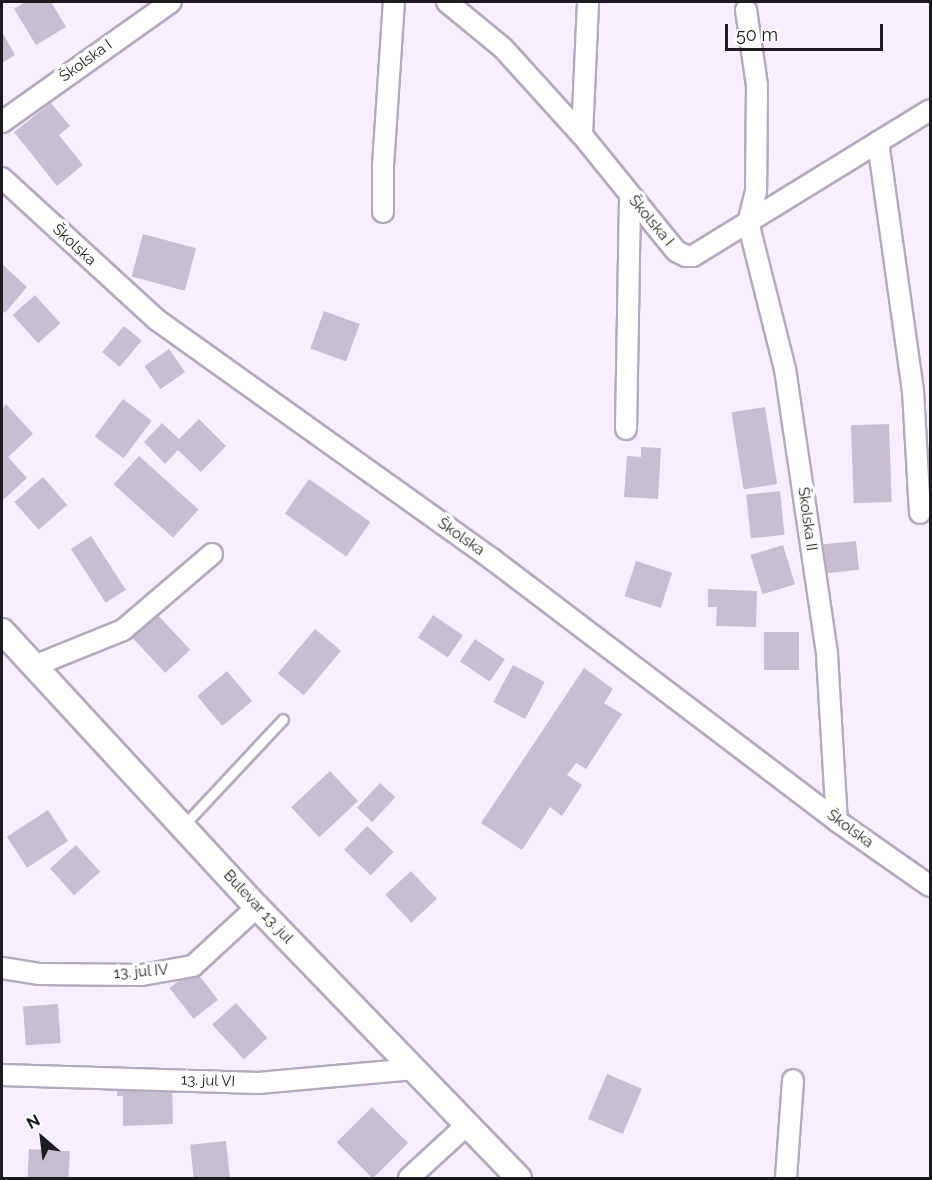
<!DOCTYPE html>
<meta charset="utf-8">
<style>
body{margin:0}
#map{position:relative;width:932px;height:1180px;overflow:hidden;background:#f6effe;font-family:Raleway,sans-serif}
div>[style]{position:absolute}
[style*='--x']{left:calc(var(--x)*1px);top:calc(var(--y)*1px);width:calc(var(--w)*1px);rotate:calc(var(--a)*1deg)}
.building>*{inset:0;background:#c6bfd0;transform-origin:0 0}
.roads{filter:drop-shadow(2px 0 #b3abbd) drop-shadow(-2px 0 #b3abbd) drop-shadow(0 2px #b3abbd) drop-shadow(0 -2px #b3abbd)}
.service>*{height:9px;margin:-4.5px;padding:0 4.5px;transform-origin:4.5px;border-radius:4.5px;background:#fff}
.minor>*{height:20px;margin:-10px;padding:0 10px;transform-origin:10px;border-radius:10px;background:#fff}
.tertiary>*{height:24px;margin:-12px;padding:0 12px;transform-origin:12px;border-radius:12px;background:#fff}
span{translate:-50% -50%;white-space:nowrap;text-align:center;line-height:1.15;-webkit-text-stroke:6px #fff;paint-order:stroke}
.street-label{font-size:15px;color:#1d1b21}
.frame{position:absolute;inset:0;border:3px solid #1d1b21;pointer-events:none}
.north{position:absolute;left:12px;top:1108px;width:60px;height:60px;-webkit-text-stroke:4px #fff;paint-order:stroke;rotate:332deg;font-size:16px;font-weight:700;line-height:24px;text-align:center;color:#1d1b21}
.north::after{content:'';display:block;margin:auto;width:21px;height:27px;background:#1d1b21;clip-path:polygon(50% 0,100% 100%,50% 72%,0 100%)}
.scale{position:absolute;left:725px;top:24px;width:158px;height:27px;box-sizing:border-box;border:3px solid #1d1b21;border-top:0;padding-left:8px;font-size:18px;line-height:21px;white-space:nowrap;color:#1d1b21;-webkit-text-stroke:4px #fff;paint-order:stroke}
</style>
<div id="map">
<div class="building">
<div style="clip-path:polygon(26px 2px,51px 2px,66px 27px,36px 45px,14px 9px)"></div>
<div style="clip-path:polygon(2px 32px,15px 55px,2px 63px)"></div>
<div style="clip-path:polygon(51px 103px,70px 126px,59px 135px,83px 165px,57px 186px,14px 132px)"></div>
<div style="left:143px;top:234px;width:55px;height:44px;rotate:15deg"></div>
<div style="clip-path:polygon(2px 264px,27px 287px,5px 313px,2px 310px)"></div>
<div style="left:35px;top:295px;width:38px;height:30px;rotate:48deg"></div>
<div style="left:324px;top:311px;width:38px;height:40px;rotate:20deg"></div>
<div style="left:124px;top:326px;width:23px;height:34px;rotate:40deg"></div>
<div style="left:169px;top:349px;width:28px;height:30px;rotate:55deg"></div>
<div style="left:123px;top:399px;width:36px;height:47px;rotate:37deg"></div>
<div style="clip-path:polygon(6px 404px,33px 434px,8px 457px,27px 478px,4px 499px,2px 497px,2px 409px)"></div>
<div style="left:765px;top:407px;width:78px;height:34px;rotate:81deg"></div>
<div style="clip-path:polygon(199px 419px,226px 446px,201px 472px,178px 450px,165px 464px,144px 442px,162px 423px,179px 439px)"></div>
<div style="left:889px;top:424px;width:78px;height:38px;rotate:88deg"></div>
<div style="clip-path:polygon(641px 447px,661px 448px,658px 499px,624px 497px,627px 456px,641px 457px)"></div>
<div style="left:139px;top:456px;width:80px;height:38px;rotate:42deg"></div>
<div style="left:43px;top:477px;width:37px;height:38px;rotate:49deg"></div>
<div style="left:309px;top:479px;width:75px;height:42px;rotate:35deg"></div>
<div style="left:780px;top:491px;width:44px;height:34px;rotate:84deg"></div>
<div style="left:91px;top:536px;width:64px;height:24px;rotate:57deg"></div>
<div style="left:856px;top:541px;width:29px;height:37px;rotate:84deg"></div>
<div style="left:783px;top:545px;width:41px;height:34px;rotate:73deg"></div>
<div style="left:636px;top:561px;width:38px;height:37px;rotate:18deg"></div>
<div style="clip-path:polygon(708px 589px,757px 591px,756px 627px,716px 626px,717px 607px,708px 607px)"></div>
<div style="left:154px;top:611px;width:53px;height:34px;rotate:47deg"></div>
<div style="left:433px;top:615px;width:36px;height:27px;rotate:34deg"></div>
<div style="left:315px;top:629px;width:34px;height:58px;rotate:40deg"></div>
<div style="left:764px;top:632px;width:35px;height:38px"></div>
<div style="left:475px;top:639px;width:36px;height:27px;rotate:34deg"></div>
<div style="left:513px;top:665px;width:36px;height:42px;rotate:28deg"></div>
<div style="clip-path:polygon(584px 668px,613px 689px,604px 703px,622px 714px,586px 769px,576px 763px,567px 775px,582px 785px,562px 816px,550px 807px,522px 850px,481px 823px)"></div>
<div style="left:227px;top:671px;width:39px;height:39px;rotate:50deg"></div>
<div style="left:330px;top:771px;width:41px;height:53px;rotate:47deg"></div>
<div style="left:380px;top:783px;width:21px;height:34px;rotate:43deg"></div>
<div style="left:48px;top:810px;width:37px;height:49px;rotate:57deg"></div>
<div style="left:367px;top:826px;width:37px;height:33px;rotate:44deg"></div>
<div style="left:76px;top:845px;width:36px;height:35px;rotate:48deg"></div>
<div style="left:411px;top:871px;width:38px;height:35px;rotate:47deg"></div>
<div style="left:194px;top:969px;width:39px;height:31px;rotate:52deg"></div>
<div style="left:236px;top:1003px;width:47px;height:32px;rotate:48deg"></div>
<div style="left:58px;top:1004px;width:39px;height:35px;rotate:86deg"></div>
<div style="left:607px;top:1074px;width:38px;height:49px;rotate:23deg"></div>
<div style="clip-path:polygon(172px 1084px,173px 1124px,123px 1126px,123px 1096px,117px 1096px,117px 1086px)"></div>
<div style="left:372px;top:1107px;width:51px;height:50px;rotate:45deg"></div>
<div style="left:226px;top:1141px;width:37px;height:36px;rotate:84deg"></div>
<div style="left:29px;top:1149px;width:41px;height:29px;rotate:3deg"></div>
</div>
<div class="roads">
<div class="service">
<div style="--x:183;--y:826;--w:146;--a:-46.9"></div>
</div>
<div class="minor">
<div style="--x:447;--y:2;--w:72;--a:39.4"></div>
<div style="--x:503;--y:48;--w:118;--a:47.8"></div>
<div style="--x:582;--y:135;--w:149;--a:51"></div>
<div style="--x:676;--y:251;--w:11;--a:27"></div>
<div style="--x:686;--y:256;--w:7;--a:0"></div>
<div style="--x:693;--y:256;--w:278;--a:-31.6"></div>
<div style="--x:746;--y:10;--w:76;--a:81.7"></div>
<div style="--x:757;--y:85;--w:106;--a:90.5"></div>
<div style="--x:756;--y:191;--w:32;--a:104"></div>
<div style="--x:748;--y:222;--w:152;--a:75.9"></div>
<div style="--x:785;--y:369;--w:289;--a:81.6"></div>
<div style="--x:827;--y:655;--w:166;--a:86.6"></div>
<div style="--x:2;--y:122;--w:207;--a:-35.4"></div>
<div style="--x:582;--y:135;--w:133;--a:-87.4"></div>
<div style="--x:878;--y:142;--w:251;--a:82"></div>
<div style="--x:913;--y:391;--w:122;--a:86.7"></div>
<div style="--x:2;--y:178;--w:210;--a:42.5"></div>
<div style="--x:157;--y:320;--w:412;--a:35.5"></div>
<div style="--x:492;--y:559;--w:433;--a:37.2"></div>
<div style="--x:837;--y:821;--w:113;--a:35"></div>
<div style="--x:383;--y:212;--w:46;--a:-90"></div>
<div style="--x:383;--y:166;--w:164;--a:-86.2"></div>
<div style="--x:626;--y:429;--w:233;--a:-89"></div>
<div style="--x:34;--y:666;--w:96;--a:-22"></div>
<div style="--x:123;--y:630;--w:117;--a:-40.5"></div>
<div style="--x:2;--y:968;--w:37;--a:9"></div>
<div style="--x:39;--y:974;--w:103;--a:0.6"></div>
<div style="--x:142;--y:975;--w:52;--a:-10"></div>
<div style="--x:193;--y:966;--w:87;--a:-42.7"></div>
<div style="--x:2;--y:1075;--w:256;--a:1.8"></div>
<div style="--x:258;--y:1083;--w:157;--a:-5.1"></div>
<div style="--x:409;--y:1178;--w:80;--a:-42.5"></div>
<div style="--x:786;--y:1178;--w:98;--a:-85.9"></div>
</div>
<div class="tertiary">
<div style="--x:2;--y:631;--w:376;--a:47.3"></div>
<div style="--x:257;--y:907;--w:377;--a:46"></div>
</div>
</div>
<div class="street-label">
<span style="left:86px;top:61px;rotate:-36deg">Školska I</span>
<span style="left:651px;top:221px;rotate:50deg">Školska I</span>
<span style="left:74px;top:245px;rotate:43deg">Školska</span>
<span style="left:807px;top:519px;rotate:82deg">Školska II</span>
<span style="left:461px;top:537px;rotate:35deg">Školska</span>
<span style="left:850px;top:829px;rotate:36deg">Školska</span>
<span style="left:258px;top:907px;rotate:47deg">Bulevar 13. jul</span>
<span style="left:141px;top:972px;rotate:-4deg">13. jul IV</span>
<span style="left:208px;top:1081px;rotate:2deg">13. jul VI</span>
</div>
<div class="frame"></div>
<div class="north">N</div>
<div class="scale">50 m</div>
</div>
